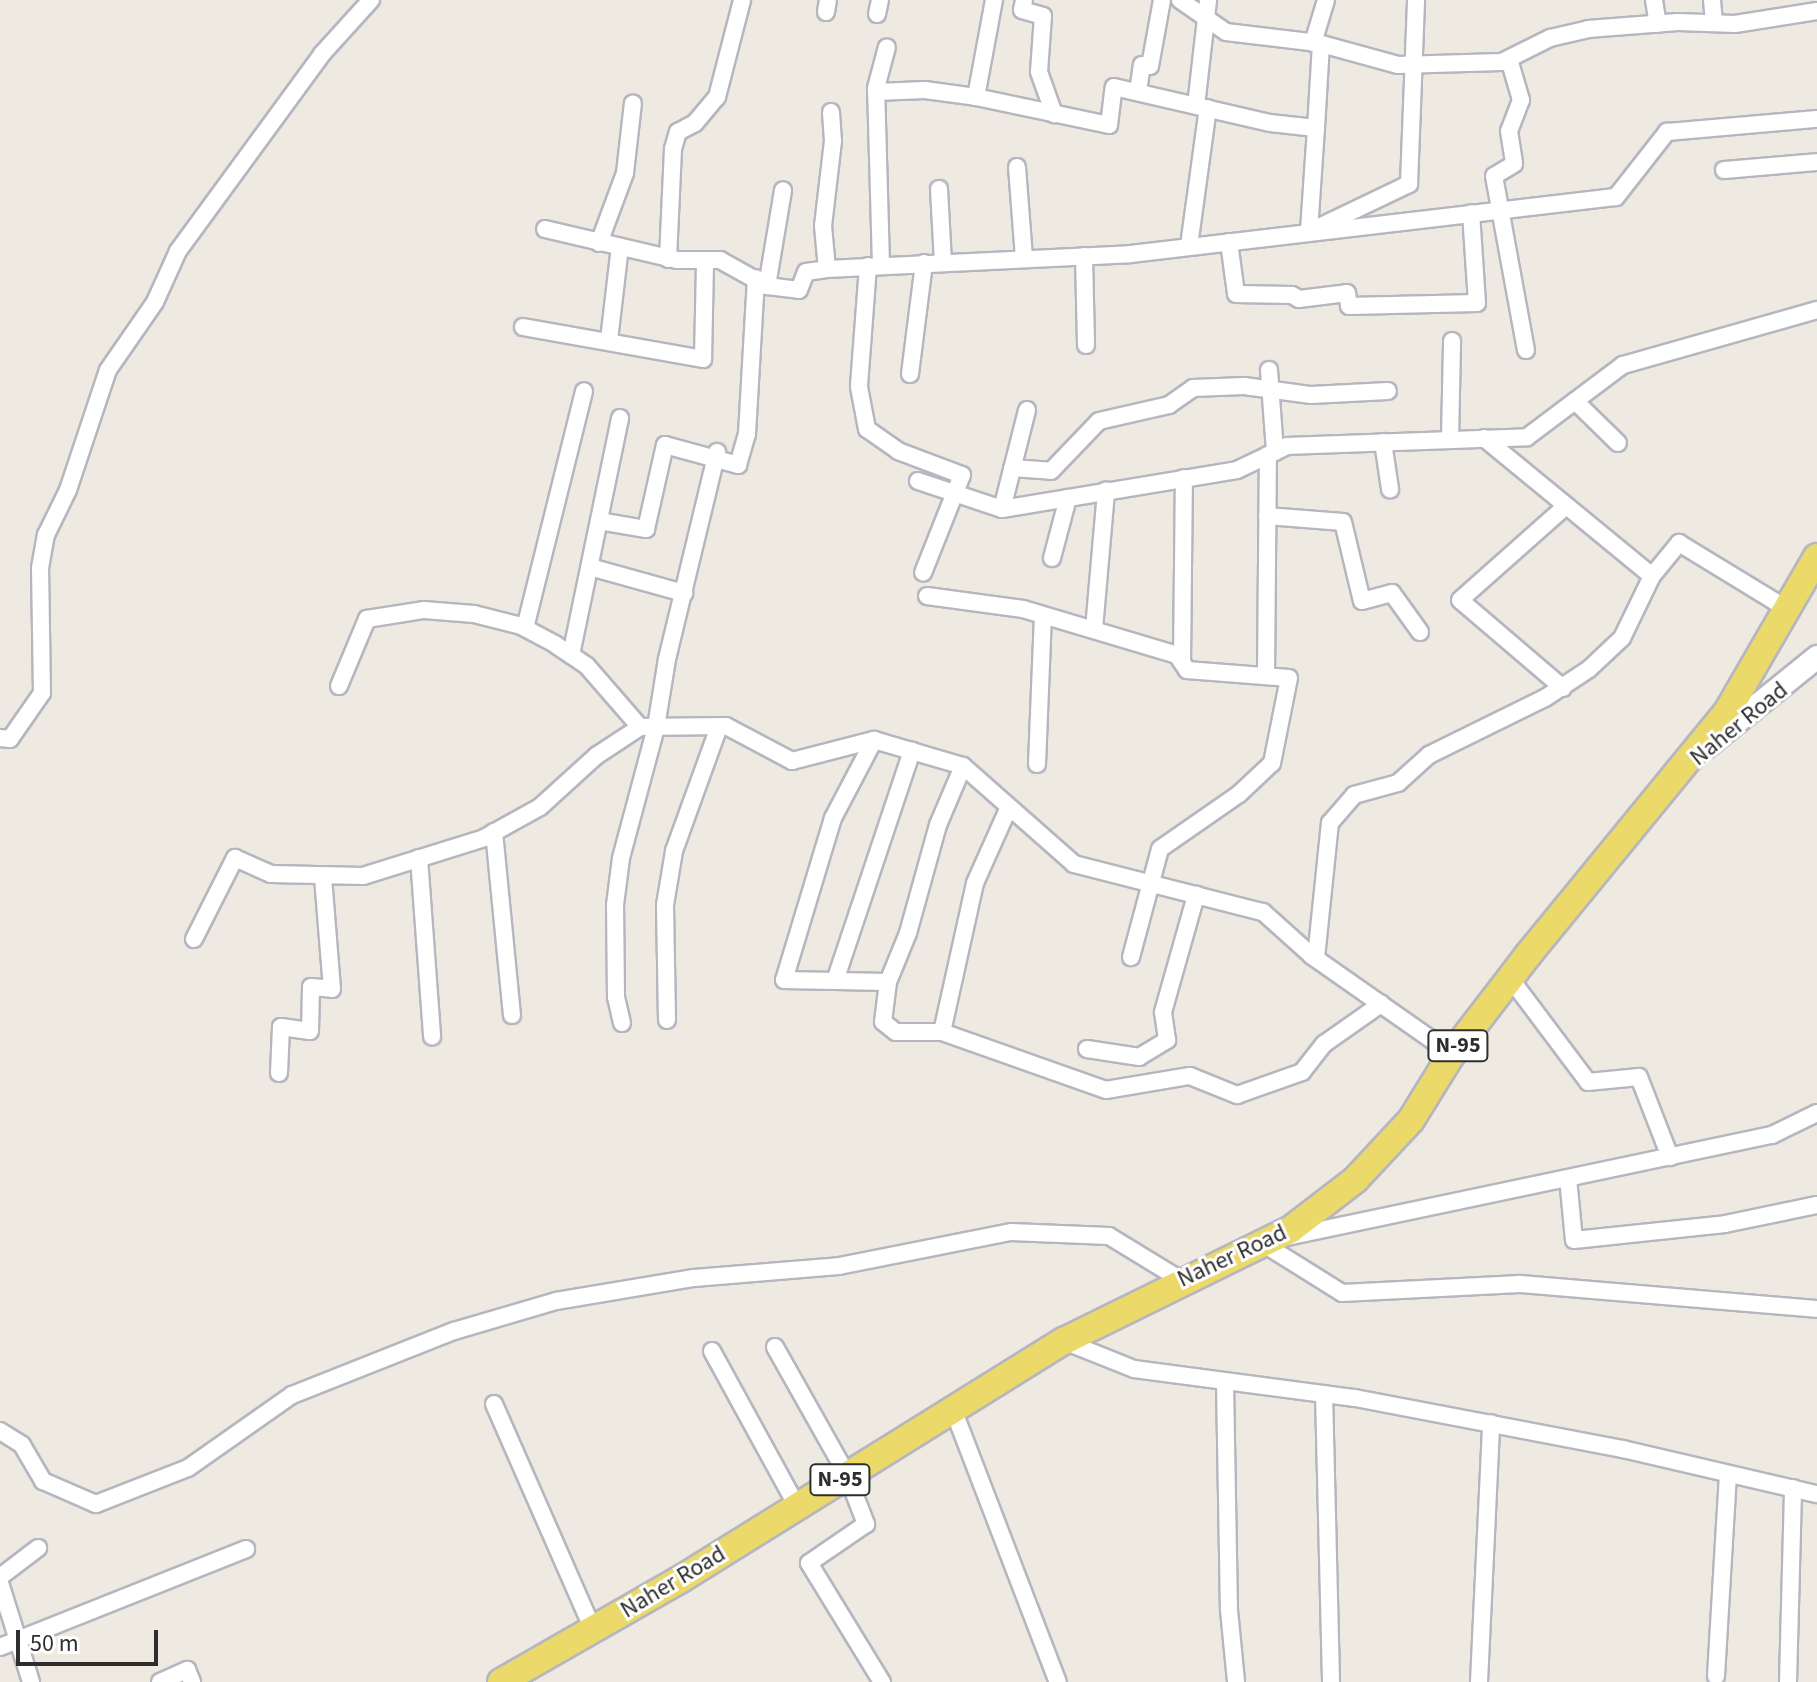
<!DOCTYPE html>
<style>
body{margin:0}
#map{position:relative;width:1817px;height:1682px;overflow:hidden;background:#eeeae1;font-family:"Source Sans 3",sans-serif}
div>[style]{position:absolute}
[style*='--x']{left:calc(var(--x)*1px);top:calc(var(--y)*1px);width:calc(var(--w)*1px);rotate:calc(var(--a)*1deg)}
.roads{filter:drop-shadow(2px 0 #b5b6c0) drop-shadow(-2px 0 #b5b6c0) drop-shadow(0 2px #b5b6c0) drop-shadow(0 -2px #b5b6c0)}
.street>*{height:16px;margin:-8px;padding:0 8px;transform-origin:8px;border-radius:8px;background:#fff}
.secondary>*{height:22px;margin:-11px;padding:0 11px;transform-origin:11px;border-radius:11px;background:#fff}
.primary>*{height:26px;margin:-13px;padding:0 13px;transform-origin:13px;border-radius:13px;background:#ebd969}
span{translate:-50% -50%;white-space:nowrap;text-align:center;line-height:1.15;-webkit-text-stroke:6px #fff;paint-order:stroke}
.shield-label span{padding:2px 6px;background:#fff;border:2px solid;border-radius:6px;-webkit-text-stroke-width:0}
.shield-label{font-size:22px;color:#2e2e2e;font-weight:700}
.street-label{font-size:24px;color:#2e2e2e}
.scale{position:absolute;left:16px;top:1630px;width:142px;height:36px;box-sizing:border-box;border:4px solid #2e2e2e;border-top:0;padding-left:10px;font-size:24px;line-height:28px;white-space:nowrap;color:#2e2e2e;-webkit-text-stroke:6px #fff;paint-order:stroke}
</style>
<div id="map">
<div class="roads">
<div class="street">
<div style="--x:1024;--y:0;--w:10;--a:101"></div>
<div style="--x:1022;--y:10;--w:22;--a:16"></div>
<div style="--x:1043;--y:16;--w:56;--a:94.1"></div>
<div style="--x:1039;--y:72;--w:45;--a:70.3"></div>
<div style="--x:1180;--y:0;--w:56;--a:34.8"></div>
<div style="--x:1226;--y:32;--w:93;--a:6.8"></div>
<div style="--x:1318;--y:43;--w:83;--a:15.4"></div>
<div style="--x:1398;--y:65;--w:104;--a:-1.7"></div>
<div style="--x:1502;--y:62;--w:54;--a:-26.6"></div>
<div style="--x:1550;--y:38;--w:39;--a:-13"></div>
<div style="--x:1588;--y:29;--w:90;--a:-4.4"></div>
<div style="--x:1678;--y:22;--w:57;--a:2"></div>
<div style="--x:1735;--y:24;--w:83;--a:-9"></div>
<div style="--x:1654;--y:0;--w:24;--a:81"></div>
<div style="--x:1712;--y:0;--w:23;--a:85"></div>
<div style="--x:826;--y:12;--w:12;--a:-81"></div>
<div style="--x:877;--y:14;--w:14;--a:-78"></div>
<div style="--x:1313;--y:43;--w:45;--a:-73.2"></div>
<div style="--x:1509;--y:59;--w:43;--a:73.7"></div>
<div style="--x:1521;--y:100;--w:33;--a:111"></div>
<div style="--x:1509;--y:131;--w:33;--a:81"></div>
<div style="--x:1514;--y:164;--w:23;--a:149"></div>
<div style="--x:1494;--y:176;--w:177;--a:79.6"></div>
<div style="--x:876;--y:92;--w:49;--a:-2.3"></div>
<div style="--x:925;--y:90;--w:51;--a:7.8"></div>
<div style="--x:976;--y:97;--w:136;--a:11.9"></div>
<div style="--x:1109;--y:125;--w:38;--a:-83"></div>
<div style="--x:1114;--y:87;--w:160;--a:13"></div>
<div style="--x:1270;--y:123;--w:46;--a:6.2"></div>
<div style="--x:1316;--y:128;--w:104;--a:93.9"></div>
<div style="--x:1138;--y:92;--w:27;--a:-82"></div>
<div style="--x:1142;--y:65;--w:8;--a:7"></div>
<div style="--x:1150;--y:66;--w:67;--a:-79.7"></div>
<div style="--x:976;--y:97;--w:99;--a:-79.5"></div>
<div style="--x:1196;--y:106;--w:107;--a:-83.5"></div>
<div style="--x:1316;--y:128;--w:84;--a:-86.6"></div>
<div style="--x:1017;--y:167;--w:91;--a:85.6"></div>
<div style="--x:1724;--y:170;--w:93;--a:-4.9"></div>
<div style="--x:939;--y:189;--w:73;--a:86.9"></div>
<div style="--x:1317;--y:228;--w:102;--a:-25.6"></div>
<div style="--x:1409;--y:184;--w:184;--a:-87.8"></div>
<div style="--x:545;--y:229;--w:136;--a:13.2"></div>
<div style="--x:677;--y:260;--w:43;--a:0"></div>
<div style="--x:720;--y:260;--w:54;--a:29"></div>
<div style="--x:767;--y:286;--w:32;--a:7"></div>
<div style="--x:799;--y:290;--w:19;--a:-69"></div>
<div style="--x:806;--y:272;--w:21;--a:-8"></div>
<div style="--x:827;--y:269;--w:303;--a:-2.8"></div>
<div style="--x:1130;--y:254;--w:489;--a:-6.7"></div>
<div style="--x:1616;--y:197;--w:83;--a:-51.9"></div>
<div style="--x:1667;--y:132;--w:151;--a:-5"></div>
<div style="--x:1229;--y:242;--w:52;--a:82.3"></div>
<div style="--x:1236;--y:294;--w:56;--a:1"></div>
<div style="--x:1292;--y:295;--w:8;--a:30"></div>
<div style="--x:1299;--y:299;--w:48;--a:-7.1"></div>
<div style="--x:1347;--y:293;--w:13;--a:81"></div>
<div style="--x:1349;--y:306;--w:128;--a:-1.3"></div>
<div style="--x:1477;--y:303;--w:90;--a:-93.8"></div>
<div style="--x:599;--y:243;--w:75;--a:-69.6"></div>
<div style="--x:625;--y:173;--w:70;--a:-83.5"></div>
<div style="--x:1189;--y:246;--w:139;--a:-82.2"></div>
<div style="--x:1084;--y:256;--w:89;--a:88.7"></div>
<div style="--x:668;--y:259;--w:110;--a:-87.4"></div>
<div style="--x:673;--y:149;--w:18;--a:-74"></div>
<div style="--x:678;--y:132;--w:19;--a:-28"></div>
<div style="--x:695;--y:123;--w:34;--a:-50"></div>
<div style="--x:717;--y:97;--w:100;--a:-75.5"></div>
<div style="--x:881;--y:265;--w:177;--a:-91.6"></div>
<div style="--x:876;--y:88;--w:42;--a:-75"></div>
<div style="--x:868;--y:266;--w:121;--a:94.3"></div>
<div style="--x:859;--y:387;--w:43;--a:79.2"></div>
<div style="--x:867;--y:429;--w:38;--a:35"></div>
<div style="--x:898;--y:451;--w:68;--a:20.6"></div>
<div style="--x:962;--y:475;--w:105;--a:111.7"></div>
<div style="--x:827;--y:269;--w:43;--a:-95.3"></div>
<div style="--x:823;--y:226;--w:86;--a:-83.3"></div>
<div style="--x:833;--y:141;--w:29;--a:-94"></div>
<div style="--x:767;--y:286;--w:97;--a:-80.5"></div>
<div style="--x:523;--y:327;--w:183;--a:10.1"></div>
<div style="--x:703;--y:359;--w:99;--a:-88.8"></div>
<div style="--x:609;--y:340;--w:94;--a:-83.3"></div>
<div style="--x:1269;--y:370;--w:82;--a:85.8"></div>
<div style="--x:910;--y:374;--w:112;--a:-82.8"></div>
<div style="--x:1575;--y:401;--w:60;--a:44.3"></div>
<div style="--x:1484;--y:438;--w:217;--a:39.4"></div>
<div style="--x:1450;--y:440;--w:99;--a:-88.8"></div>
<div style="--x:1383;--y:442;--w:48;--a:81.5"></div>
<div style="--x:1012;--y:468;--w:39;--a:4"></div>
<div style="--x:1051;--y:471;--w:69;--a:-46.2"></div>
<div style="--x:1099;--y:421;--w:72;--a:-12.9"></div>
<div style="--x:1169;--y:405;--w:29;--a:-35"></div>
<div style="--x:1193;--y:388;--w:51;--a:-2.2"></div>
<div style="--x:1244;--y:386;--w:68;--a:7.7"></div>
<div style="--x:1311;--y:395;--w:77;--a:-3"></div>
<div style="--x:918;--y:481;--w:89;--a:18.4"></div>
<div style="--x:1002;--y:509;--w:238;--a:-9.4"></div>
<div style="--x:1237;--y:470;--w:55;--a:-25.6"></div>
<div style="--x:1287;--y:446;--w:240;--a:-2.1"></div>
<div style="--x:1527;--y:437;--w:120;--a:-36.9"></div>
<div style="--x:1623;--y:365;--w:202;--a:-15.8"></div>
<div style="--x:1002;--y:509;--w:102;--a:-75.8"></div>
<div style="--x:1267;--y:516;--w:76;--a:4.5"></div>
<div style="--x:1343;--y:522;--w:81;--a:76.5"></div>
<div style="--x:1362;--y:601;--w:31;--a:-15"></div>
<div style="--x:1392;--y:593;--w:48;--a:54.3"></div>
<div style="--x:599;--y:521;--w:48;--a:9.7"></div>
<div style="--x:646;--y:529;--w:86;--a:-77.3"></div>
<div style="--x:665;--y:445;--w:76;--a:15.3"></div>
<div style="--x:738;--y:465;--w:32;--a:-74"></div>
<div style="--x:747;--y:434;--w:156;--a:-86.7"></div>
<div style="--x:1052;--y:558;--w:62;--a:-75.1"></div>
<div style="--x:590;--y:567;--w:98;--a:15.5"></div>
<div style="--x:927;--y:596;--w:97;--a:7.7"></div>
<div style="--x:1023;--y:609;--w:161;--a:16.6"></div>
<div style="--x:1177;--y:655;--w:18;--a:56"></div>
<div style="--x:1187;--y:670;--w:102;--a:4.5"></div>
<div style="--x:1289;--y:678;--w:87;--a:101.3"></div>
<div style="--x:1272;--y:763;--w:45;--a:136.8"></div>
<div style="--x:1239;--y:794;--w:96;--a:145.2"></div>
<div style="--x:1160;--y:849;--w:112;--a:105"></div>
<div style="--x:525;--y:628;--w:244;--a:-76"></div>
<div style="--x:1094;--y:629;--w:139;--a:-85"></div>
<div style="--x:571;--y:655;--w:242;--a:-78.3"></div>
<div style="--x:1182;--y:662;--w:184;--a:-89.4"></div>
<div style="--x:1266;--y:676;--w:221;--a:-89.5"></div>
<div style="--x:339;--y:686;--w:73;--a:-67.3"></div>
<div style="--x:367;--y:619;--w:58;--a:-9"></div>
<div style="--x:424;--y:610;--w:50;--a:4.6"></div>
<div style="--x:474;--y:614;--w:49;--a:14.3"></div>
<div style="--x:521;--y:626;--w:40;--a:28"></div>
<div style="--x:556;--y:645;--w:37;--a:34"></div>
<div style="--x:587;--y:666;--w:81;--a:49"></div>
<div style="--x:1563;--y:688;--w:135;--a:-139.5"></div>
<div style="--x:1460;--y:600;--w:142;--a:-41.6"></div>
<div style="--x:0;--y:738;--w:10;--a:6"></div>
<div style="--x:10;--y:739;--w:56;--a:-55.2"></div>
<div style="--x:42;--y:693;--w:125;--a:-90.9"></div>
<div style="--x:40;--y:568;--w:34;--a:-80"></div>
<div style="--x:46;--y:535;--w:50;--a:-63.9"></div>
<div style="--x:68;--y:490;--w:126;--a:-71.6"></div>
<div style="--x:108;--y:370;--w:83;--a:-55.3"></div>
<div style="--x:155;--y:302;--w:56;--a:-65.7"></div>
<div style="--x:178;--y:251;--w:244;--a:-53.8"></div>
<div style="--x:322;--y:54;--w:73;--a:-47.8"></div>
<div style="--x:874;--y:740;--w:88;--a:117.7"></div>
<div style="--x:833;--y:818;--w:169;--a:106.8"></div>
<div style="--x:784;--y:980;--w:104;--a:1.1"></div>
<div style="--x:888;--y:982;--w:40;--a:97.1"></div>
<div style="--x:883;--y:1022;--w:16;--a:38"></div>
<div style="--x:896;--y:1032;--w:46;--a:0"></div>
<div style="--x:942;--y:1032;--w:174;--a:19.5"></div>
<div style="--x:1106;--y:1090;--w:85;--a:-9.5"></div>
<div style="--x:1190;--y:1076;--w:51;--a:22"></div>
<div style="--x:1237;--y:1095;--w:69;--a:-19.5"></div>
<div style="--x:1302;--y:1072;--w:36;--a:-52"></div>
<div style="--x:1324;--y:1044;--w:70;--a:-35.1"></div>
<div style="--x:1037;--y:764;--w:148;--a:-87.7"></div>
<div style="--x:494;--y:832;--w:184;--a:84.4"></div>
<div style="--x:419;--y:858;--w:179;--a:85.8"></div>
<div style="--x:194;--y:939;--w:91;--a:-63.2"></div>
<div style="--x:235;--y:858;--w:39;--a:24"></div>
<div style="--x:271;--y:874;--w:92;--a:1.2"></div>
<div style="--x:363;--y:876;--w:127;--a:-17.4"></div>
<div style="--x:484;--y:838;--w:64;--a:-29"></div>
<div style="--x:540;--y:807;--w:76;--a:-42.3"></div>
<div style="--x:596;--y:756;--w:53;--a:-33.4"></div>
<div style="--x:640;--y:727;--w:86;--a:-0.7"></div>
<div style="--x:726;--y:726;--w:75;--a:27.9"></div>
<div style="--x:792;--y:761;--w:85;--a:-14.4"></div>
<div style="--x:874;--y:740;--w:93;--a:16.3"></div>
<div style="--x:963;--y:766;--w:148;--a:41.4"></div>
<div style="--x:1074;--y:864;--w:195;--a:14.3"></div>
<div style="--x:1263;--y:912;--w:66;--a:41.9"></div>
<div style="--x:1312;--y:956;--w:171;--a:35"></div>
<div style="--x:1316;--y:958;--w:136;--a:-84.1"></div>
<div style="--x:1330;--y:823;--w:37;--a:-49"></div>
<div style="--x:1354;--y:795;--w:46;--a:-15.3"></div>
<div style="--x:1398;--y:783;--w:42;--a:-42.1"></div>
<div style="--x:1429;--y:755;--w:129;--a:-26.2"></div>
<div style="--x:1545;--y:698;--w:53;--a:-33.4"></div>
<div style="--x:1589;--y:669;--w:45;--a:-43.2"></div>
<div style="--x:1622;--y:638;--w:69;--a:-64.2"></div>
<div style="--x:1652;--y:576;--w:43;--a:-50.7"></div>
<div style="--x:1679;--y:543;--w:127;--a:31.4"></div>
<div style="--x:1510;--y:978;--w:130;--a:53.1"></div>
<div style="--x:1588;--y:1082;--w:51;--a:-5.6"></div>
<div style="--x:1639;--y:1077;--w:86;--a:68.8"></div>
<div style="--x:835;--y:981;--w:243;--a:-71.5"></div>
<div style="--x:888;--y:982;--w:53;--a:-67.8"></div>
<div style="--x:908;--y:933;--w:112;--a:-74.5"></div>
<div style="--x:938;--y:825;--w:64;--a:-67"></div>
<div style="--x:667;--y:1020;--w:115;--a:-91"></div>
<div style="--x:665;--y:905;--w:55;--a:-80.5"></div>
<div style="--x:674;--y:851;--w:132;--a:-70.1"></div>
<div style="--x:622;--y:1023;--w:27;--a:-103"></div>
<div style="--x:616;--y:997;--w:92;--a:-90.6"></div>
<div style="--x:615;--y:905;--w:47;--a:-82.7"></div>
<div style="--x:621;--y:858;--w:136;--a:-75"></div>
<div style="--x:656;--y:727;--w:69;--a:-80.8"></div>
<div style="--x:667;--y:659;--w:213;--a:-76.4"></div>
<div style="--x:942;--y:1032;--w:153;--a:-77.5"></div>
<div style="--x:975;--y:883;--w:83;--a:-65.9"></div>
<div style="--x:1087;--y:1049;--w:53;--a:8.7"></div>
<div style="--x:1139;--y:1057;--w:33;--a:-31"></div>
<div style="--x:1167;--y:1040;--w:28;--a:-98"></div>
<div style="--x:1163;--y:1012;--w:122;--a:-74.2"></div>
<div style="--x:279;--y:1073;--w:46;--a:-87.5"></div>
<div style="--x:281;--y:1027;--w:29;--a:8"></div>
<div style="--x:310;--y:1031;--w:44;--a:-88.7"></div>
<div style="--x:311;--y:987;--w:21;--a:5"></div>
<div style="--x:332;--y:989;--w:112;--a:-94.6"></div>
<div style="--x:1568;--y:1178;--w:62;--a:84.5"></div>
<div style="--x:1574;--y:1240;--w:152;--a:-6"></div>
<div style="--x:1725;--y:1224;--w:94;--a:-11.7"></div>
<div style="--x:1287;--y:1237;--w:496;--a:-11.9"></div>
<div style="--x:1772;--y:1135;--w:50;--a:-26.1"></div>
<div style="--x:1262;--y:1243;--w:94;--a:32"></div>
<div style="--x:1342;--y:1293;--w:178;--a:-2.9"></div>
<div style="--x:1520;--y:1284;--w:298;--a:4.8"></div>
<div style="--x:1064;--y:1341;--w:75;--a:21.8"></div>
<div style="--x:1134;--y:1369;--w:223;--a:7.5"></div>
<div style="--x:1355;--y:1398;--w:273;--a:10.8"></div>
<div style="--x:1623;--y:1449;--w:199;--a:13.1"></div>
<div style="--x:775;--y:1347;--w:147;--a:60.6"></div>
<div style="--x:847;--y:1475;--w:53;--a:68.8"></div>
<div style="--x:866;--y:1524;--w:69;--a:145.6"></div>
<div style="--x:809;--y:1563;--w:140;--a:58.5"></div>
<div style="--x:712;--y:1351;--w:177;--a:61.3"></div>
<div style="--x:1225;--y:1383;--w:227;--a:89"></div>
<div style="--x:1229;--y:1610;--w:72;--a:84.4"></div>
<div style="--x:1324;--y:1394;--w:288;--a:88.6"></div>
<div style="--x:494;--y:1404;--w:246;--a:66.3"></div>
<div style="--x:953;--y:1409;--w:292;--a:69"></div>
<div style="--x:0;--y:1431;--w:26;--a:32"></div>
<div style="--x:22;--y:1445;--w:42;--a:59.7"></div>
<div style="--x:43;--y:1481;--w:58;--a:23.5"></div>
<div style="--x:96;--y:1504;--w:99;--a:-21.4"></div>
<div style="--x:188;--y:1468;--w:127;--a:-35.1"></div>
<div style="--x:292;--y:1395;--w:174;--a:-21.6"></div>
<div style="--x:454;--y:1331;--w:106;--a:-16.4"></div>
<div style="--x:556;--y:1301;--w:140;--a:-9.5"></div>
<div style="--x:694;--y:1278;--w:145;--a:-4.7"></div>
<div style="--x:839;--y:1266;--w:175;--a:-11.2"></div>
<div style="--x:1011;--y:1232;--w:98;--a:2.3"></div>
<div style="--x:1109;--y:1236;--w:84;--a:31.4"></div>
<div style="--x:0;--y:1577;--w:48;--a:-37.3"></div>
<div style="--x:0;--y:1583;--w:104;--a:72.6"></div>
<div style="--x:0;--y:1647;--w:265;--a:-21.7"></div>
<div style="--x:1716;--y:1676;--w:202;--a:-86.6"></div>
<div style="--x:160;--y:1682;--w:30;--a:-24"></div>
<div style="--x:187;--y:1670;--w:13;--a:67"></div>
<div style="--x:1479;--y:1682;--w:259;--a:-87.3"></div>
<div style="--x:1788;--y:1682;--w:194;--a:-88.5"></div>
</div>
<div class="secondary">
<div style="--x:1706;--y:747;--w:143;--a:-39"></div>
</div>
<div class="primary">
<div style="--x:501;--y:1682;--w:207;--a:-29.8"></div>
<div style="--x:681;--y:1579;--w:451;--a:-31.9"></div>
<div style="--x:1064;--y:1341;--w:252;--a:-26.2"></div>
<div style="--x:1290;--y:1230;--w:82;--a:-37.6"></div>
<div style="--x:1355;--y:1180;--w:82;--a:-47"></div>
<div style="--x:1411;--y:1120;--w:78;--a:-58.2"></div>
<div style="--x:1452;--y:1054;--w:125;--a:-52.5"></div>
<div style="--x:1528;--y:955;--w:314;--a:-50.7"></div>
<div style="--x:1727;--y:712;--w:179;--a:-59.9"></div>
</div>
</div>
<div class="shield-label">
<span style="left:1458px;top:1046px">N-95</span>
<span style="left:840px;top:1480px">N-95</span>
</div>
<div class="street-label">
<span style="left:1739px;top:724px;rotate:-39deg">Naher Road</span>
<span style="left:1232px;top:1256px;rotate:-25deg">Naher Road</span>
<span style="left:673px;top:1582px;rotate:-31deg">Naher Road</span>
</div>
<div class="scale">50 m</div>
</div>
